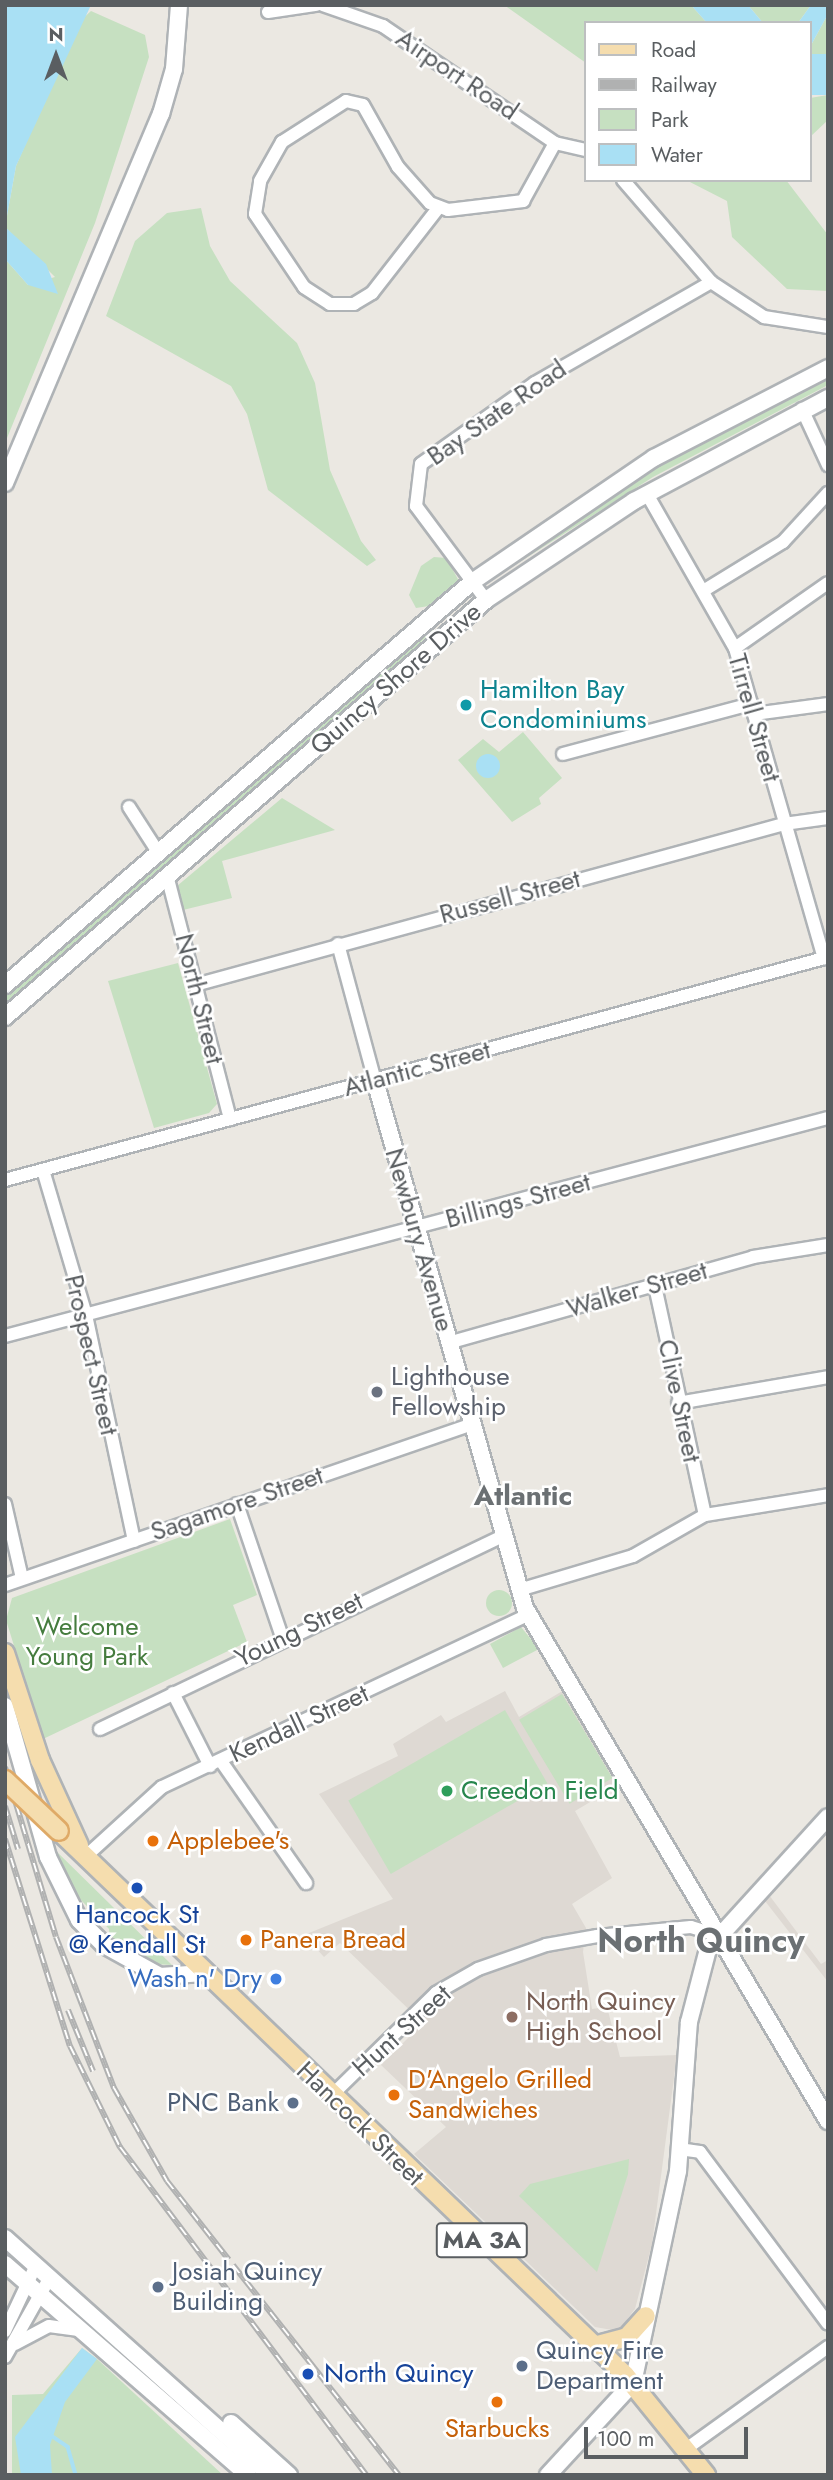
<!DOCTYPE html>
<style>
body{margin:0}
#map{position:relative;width:833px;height:2480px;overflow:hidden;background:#ebe8e2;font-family:Jost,sans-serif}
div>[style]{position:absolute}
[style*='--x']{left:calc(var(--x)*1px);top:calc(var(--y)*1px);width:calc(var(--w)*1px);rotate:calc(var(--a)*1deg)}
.education>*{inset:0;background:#ded9d3}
.green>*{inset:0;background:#c6e0c1;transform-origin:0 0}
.round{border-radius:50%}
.water>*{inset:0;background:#a9e0f4;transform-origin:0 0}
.stream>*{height:3.5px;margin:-1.75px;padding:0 1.75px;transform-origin:1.75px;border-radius:1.75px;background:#a9e0f4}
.roads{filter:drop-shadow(2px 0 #afb3b6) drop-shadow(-2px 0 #afb3b6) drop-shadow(0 2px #afb3b6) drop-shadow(0 -2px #afb3b6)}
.street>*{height:12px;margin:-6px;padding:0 6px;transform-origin:6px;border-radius:6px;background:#fff}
.secondary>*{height:16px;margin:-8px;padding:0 8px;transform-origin:8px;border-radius:8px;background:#fff}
.primary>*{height:18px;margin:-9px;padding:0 9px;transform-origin:9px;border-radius:9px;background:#f5ddae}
.rail>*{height:6px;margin-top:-3px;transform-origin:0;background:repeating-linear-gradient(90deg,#fff 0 10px,#b0b1b1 0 20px);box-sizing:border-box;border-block:2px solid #b0b1b1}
.bridges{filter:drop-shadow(2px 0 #dfaa67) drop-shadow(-2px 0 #dfaa67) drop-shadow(0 2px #dfaa67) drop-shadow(0 -2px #dfaa67)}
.primary-bridge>*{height:18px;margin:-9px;padding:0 9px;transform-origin:9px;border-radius:9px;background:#f5ddae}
.dots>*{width:19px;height:19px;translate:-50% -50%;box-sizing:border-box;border:4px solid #fff;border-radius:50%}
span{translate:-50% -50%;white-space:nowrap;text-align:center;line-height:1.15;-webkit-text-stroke:5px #fff;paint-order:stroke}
.shield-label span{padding:2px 5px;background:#fff;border:2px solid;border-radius:5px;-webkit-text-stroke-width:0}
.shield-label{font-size:24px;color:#5a5e61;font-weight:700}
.street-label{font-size:26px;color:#5a5e61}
.culture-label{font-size:26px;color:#0d838f}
.left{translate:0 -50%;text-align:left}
.worship-label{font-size:26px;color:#5b616d}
.park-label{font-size:26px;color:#457c3e}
.leisure-label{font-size:26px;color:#27864d}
.food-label{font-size:26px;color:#c56008}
.transit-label{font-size:26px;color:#164399}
.shop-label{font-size:26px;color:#366cbe}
.right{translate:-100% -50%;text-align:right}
.education-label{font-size:26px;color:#785e54}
.service-label{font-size:26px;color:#4e5e75}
.neighbourhood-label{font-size:28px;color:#6b7073;font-weight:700}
.district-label{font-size:33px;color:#6b7073;font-weight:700}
.frame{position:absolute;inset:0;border:7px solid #5a5e61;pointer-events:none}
.legend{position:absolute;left:584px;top:21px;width:228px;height:161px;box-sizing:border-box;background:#fff;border:2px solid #bdbfc0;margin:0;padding:9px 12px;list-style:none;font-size:21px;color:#5a5e61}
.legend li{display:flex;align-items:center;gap:14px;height:35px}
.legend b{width:35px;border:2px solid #bdbfc0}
.north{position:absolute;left:21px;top:21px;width:70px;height:70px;-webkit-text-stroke:5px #fff;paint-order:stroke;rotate:0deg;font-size:19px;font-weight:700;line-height:28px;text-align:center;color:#5a5e61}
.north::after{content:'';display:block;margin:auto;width:24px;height:32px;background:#5a5e61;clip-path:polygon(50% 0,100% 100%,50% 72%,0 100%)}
.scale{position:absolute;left:584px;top:2427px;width:164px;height:32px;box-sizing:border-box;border:4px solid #5a5e61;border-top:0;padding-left:9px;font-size:21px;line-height:24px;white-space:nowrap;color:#5a5e61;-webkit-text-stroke:5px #fff;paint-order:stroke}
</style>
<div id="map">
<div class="education">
<div style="clip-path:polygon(564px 1690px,619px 1785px,575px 1811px,612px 1878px,572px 1904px,586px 1928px,583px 1952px,592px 2009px,607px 2007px,620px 2057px,677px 2055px,652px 2244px,635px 2309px,618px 2331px,595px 2327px,414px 2154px,446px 2127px,381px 2065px,423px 2023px,340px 1943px,324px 1957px,304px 1935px,393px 1899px,319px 1794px,398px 1756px,393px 1744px,441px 1715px,446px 1722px,505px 1691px,519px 1717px)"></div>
<div style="clip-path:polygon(769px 1895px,821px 1964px,828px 1960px,828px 1982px,765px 1901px)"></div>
</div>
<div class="green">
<div style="clip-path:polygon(504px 5px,691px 5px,707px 23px,586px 23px,586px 63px)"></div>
<div style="clip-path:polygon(748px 5px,811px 5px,798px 23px,763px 23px)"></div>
<div style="clip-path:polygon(91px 11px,145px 35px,149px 57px,95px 223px,5px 443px,5px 259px,28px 285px,55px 277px,5px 227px,16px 166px,78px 23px)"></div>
<div style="clip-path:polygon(828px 14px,828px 54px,810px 55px,810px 47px)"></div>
<div style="clip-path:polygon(828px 95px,828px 120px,810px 137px,810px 98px)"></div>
<div style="clip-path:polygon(686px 180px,786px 180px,828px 235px,828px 291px,787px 289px,732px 237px,727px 201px)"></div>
<div style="clip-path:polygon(201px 208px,210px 246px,230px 281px,297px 343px,315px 383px,330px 470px,361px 541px,376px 560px,367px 566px,268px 490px,247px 414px,231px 386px,106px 316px,135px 241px,167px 213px)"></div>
<div style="clip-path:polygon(828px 377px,828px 385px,653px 477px,490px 581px,649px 471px)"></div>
<div style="clip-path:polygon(434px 557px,446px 558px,459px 581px,429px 606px,416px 608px,409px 595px,421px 566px)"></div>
<div style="clip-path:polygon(460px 603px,393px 670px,5px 1003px,5px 993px)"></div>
<div style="clip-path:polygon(523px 732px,562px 778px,539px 798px,541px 804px,512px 822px,458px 760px,483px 739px,499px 752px)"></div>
<div style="clip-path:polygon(282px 798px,335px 830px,222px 861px,232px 898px,183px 910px,177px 886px)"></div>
<div style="clip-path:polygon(178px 963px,217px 1104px,209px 1113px,154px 1128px,108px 981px)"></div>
<div style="clip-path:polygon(230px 1519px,257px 1595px,233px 1605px,247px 1642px,43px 1739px,6px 1620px,12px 1598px)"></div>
<div class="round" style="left:486px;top:1590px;width:26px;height:26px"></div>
<div style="clip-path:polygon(521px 1627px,539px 1649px,503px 1668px,490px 1644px)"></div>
<div style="left:562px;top:1694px;width:98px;height:50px;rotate:59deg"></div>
<div style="left:505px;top:1710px;width:85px;height:181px;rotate:60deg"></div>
<div style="clip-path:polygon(54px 1849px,172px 1965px,154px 1964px,110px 1942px,109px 1929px,79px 1898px)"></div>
<div style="clip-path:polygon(629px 2159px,628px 2174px,597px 2272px,519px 2196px,530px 2184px)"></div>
<div style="clip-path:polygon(82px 2348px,97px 2359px,223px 2475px,12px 2475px,12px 2395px,43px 2394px)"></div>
</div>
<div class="water">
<div style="clip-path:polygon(5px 5px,91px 5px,16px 166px,5px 227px,46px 264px,58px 294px,28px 285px,5px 259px)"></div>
<div style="clip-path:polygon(691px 5px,748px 5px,763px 23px,707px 23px)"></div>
<div style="clip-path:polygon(811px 5px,828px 5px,828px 14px,810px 47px,810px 23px,798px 23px)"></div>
<div style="left:828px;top:54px;width:41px;height:18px;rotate:90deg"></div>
<div class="round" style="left:476px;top:754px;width:24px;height:24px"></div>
<div style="clip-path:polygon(82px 2348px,97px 2359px,65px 2402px,50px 2445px,52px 2475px,21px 2475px,15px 2437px)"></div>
</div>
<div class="stream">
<div style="--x:49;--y:2434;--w:23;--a:34"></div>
<div style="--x:68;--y:2447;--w:29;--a:74"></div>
</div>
<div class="roads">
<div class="street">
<div style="--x:323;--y:5;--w:64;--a:19.3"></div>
<div style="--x:383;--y:26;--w:208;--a:34.2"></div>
<div style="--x:555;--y:143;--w:32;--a:13"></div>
<div style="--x:268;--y:12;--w:49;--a:-8.3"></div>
<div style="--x:623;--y:180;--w:135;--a:49.2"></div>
<div style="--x:711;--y:282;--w:64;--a:33.4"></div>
<div style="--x:764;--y:317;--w:65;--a:8.9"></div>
<div style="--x:439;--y:207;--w:109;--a:127.9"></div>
<div style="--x:372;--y:293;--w:21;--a:149"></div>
<div style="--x:354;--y:304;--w:24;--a:180"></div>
<div style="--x:330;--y:304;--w:31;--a:-147"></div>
<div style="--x:304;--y:287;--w:88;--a:-123.9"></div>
<div style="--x:255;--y:214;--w:33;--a:-81"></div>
<div style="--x:260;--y:181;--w:45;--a:-60.6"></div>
<div style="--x:282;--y:142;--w:76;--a:-32.6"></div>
<div style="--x:346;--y:101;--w:17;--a:13"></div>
<div style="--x:363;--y:105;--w:71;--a:60.6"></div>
<div style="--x:398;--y:167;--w:48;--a:48.4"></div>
<div style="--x:430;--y:203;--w:19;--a:21"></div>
<div style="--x:448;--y:210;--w:76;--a:-6.8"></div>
<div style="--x:523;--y:201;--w:66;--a:-61.1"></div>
<div style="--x:802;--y:409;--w:62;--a:65.1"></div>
<div style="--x:647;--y:494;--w:177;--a:60.3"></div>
<div style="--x:735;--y:648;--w:323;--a:74"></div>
<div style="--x:703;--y:591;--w:94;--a:-31.5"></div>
<div style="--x:783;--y:542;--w:67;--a:-47.4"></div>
<div style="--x:486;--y:600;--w:117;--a:-126.7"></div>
<div style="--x:416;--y:506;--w:42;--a:-83.2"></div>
<div style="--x:421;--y:464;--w:140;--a:-35.4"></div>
<div style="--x:535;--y:383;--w:203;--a:-29.8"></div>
<div style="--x:735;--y:648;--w:113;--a:-35"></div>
<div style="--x:754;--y:714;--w:75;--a:-7.7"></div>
<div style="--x:563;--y:754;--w:195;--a:-14.9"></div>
<div style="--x:129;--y:807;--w:54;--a:57.2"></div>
<div style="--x:168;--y:879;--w:248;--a:75.5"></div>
<div style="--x:338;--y:944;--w:142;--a:74.9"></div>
<div style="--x:195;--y:985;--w:611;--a:-15.29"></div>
<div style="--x:784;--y:824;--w:44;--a:-7.8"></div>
<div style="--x:43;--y:1170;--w:151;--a:73.5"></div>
<div style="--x:86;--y:1315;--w:231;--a:78"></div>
<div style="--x:5;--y:1180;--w:853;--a:-15.16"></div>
<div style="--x:655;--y:1286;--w:234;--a:77.7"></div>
<div style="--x:5;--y:1336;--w:851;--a:-14.84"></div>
<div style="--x:448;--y:1343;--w:317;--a:-15.7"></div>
<div style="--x:753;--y:1257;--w:76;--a:-9.1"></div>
<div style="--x:678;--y:1403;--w:152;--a:-9.8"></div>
<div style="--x:5;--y:1504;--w:76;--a:77.1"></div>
<div style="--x:237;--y:1504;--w:140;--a:71.3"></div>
<div style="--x:5;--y:1585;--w:492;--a:-19"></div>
<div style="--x:519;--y:1590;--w:119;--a:-16.6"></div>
<div style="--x:633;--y:1556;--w:83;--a:-29.7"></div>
<div style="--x:705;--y:1515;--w:125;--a:-9.2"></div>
<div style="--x:173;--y:1693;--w:82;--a:63.1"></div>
<div style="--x:100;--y:1729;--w:445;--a:-25.6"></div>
<div style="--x:221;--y:1761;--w:149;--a:55.1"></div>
<div style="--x:85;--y:1857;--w:104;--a:-42.3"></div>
<div style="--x:162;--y:1787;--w:406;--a:-25.2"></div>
<div style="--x:332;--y:2095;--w:146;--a:-44.4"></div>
<div style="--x:436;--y:1993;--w:48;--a:-29.7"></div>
<div style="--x:478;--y:1969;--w:72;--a:-19.4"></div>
<div style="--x:546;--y:1945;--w:52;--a:-10"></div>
<div style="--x:597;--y:1936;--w:94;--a:-5.5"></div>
<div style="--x:691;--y:1927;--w:30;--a:17"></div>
<div style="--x:679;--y:2149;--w:21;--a:8"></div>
<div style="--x:700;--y:2152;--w:214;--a:53.3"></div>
<div style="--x:5;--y:2331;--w:73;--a:-64.8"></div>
<div style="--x:15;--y:2344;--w:38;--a:-28"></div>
<div style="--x:49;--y:2326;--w:30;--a:8"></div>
<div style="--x:5;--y:2357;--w:92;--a:-60.6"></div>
<div style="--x:686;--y:2449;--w:175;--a:-35.7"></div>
</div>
<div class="secondary">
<div style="--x:5;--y:483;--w:401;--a:-67.1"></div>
<div style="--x:161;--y:114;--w:47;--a:-73.9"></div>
<div style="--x:174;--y:69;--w:64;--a:-85.5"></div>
<div style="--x:5;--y:985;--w:617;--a:-40.79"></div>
<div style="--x:472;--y:582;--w:220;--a:-34.3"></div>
<div style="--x:654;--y:458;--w:196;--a:-27.3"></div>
<div style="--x:5;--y:1017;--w:637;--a:-40.92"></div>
<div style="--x:486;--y:600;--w:178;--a:-33.8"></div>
<div style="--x:634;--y:501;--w:220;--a:-28"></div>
<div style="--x:375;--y:1081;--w:548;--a:74.11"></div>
<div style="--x:525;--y:1608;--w:596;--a:59.43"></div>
<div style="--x:5;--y:1706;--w:157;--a:74.1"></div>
<div style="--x:48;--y:1857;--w:70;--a:63.8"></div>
<div style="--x:79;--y:1920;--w:35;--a:45"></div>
<div style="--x:104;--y:1945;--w:64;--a:29"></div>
<div style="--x:160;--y:1976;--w:44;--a:-3.9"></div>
<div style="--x:5;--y:2238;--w:356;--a:41.8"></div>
<div style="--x:5;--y:2264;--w:322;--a:41"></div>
<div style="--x:231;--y:2423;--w:78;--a:41.9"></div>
<div style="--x:548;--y:2475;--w:125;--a:-47.3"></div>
<div style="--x:633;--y:2383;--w:217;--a:-78"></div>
<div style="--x:678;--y:2171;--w:149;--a:-85.8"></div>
<div style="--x:689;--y:2022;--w:75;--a:-75.4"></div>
<div style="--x:708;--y:1949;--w:178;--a:-47.7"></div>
</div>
<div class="primary">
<div style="--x:5;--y:1653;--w:113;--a:71.9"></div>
<div style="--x:40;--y:1760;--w:94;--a:65.4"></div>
<div style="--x:59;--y:1831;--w:785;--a:43.86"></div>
<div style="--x:625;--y:2375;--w:129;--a:51"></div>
<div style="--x:594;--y:2346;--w:34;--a:-15"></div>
<div style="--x:627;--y:2337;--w:28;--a:-48"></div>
</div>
</div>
<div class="rail">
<div style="--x:5;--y:1767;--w:177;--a:73.3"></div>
<div style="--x:56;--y:1937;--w:162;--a:69"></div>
<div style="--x:114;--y:2088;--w:107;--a:60.3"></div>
<div style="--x:167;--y:2181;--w:100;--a:51.9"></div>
<div style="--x:5;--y:1806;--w:45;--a:73.2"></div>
<div style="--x:5;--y:1839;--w:217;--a:72.6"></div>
<div style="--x:70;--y:2046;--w:113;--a:63.7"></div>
<div style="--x:120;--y:2147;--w:410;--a:53.1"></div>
<div style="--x:68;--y:2010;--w:66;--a:67.7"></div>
<div style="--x:233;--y:2265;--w:268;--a:51.7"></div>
</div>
<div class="bridges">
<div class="primary-bridge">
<div style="--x:5;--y:1780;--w:74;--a:43.4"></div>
</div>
</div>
<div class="dots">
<div style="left:466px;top:705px;background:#0f9aa8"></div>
<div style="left:377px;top:1392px;background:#6b7280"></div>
<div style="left:447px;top:1791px;background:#2e9e5b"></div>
<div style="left:153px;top:1841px;background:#e8710a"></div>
<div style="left:137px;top:1888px;background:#1a4fb4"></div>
<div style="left:246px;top:1940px;background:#e8710a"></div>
<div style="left:276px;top:1979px;background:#3f7fe0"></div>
<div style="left:512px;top:2017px;background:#8d6e63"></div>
<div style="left:394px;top:2095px;background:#e8710a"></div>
<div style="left:293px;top:2103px;background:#5c6f8a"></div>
<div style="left:158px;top:2287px;background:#5c6f8a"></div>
<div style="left:522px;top:2366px;background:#5c6f8a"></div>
<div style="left:308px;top:2374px;background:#1a4fb4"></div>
<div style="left:497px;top:2402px;background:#e8710a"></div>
</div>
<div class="shield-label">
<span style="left:482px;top:2240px">MA 3A</span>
</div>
<div class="street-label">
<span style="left:457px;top:75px;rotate:34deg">Airport Road</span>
<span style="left:497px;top:413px;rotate:-35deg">Bay State Road</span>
<span style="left:396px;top:679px;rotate:-41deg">Quincy Shore Drive</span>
<span style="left:754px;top:718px;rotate:74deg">Tirrell Street</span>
<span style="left:510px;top:897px;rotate:-15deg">Russell Street</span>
<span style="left:199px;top:999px;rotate:76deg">North Street</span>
<span style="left:417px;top:1069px;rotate:-15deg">Atlantic Street</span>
<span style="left:518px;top:1201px;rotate:-15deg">Billings Street</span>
<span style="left:419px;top:1240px;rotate:74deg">Newbury Avenue</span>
<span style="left:637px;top:1290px;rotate:-16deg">Walker Street</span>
<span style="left:91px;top:1355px;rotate:77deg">Prospect Street</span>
<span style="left:679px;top:1401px;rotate:78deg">Clive Street</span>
<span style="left:237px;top:1504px;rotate:-19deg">Sagamore Street</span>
<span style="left:299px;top:1630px;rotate:-26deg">Young Street</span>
<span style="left:299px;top:1724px;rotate:-25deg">Kendall Street</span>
<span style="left:402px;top:2031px;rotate:-42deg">Hunt Street</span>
<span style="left:360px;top:2124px;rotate:44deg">Hancock Street</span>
</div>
<div class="culture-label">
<span class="left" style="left:480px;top:705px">Hamilton Bay<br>Condominiums</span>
</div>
<div class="worship-label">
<span class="left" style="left:391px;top:1392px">Lighthouse<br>Fellowship</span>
</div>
<div class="park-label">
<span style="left:87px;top:1642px">Welcome<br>Young Park</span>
</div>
<div class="leisure-label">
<span class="left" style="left:461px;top:1791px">Creedon Field</span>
</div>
<div class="food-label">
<span class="left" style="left:167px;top:1841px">Applebee's</span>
<span class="left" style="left:260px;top:1940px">Panera Bread</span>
<span class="left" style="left:408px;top:2095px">D'Angelo Grilled<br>Sandwiches</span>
<span style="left:497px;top:2429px">Starbucks</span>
</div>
<div class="transit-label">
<span style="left:137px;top:1930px">Hancock St<br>@ Kendall St</span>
<span class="left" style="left:324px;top:2374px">North Quincy</span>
</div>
<div class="shop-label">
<span class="right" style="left:262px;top:1979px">Wash n' Dry</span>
</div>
<div class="education-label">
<span class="left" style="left:526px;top:2017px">North Quincy<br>High School</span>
</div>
<div class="service-label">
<span class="right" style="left:279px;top:2103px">PNC Bank</span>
<span class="left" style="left:172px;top:2287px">Josiah Quincy<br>Building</span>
<span class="left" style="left:536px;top:2366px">Quincy Fire<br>Department</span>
</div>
<div class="neighbourhood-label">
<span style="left:523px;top:1496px">Atlantic</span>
</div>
<div class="district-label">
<span style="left:701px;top:1941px">North Quincy</span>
</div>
<div class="frame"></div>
<ul class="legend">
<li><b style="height:9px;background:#f5ddae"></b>Road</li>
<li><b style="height:9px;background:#b0b1b1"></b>Railway</li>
<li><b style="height:19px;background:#c6e0c1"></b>Park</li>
<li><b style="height:19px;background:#a9e0f4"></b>Water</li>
</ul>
<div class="north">N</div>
<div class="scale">100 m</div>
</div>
